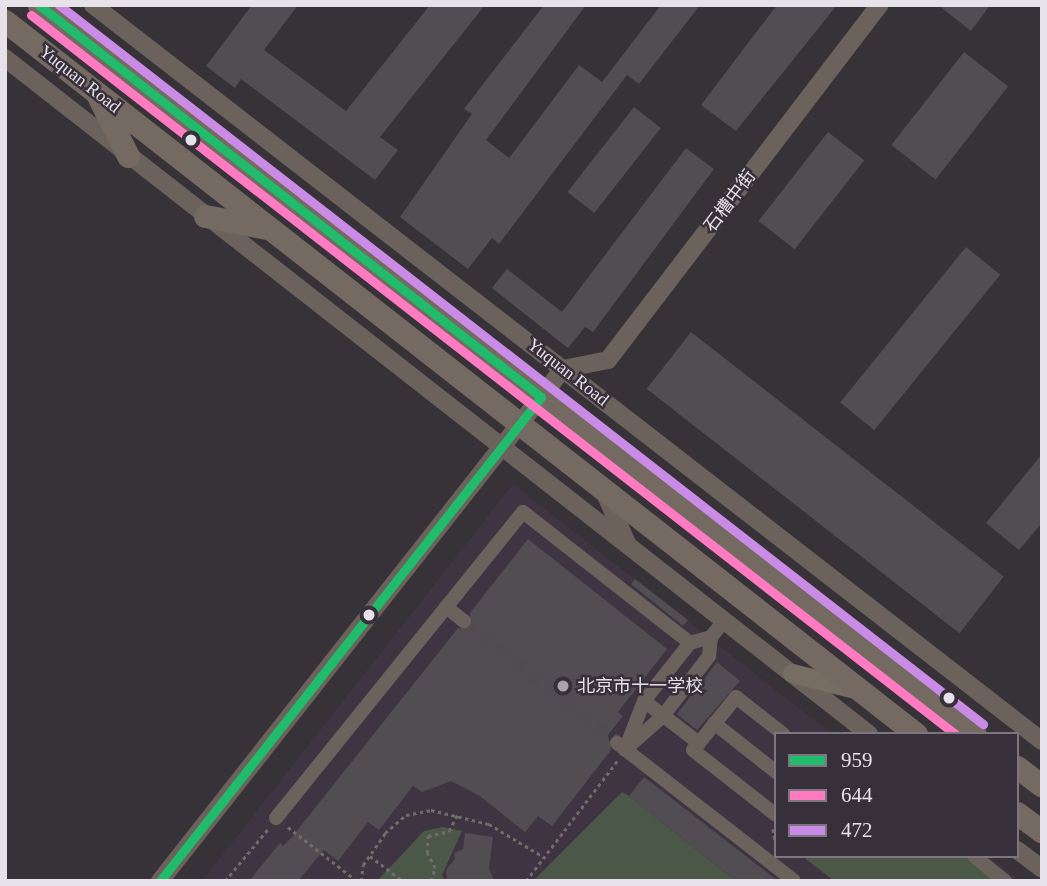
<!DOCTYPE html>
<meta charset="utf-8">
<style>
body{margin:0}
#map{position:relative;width:1047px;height:886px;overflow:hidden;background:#363237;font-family:"Times New Roman","Noto Sans SC",serif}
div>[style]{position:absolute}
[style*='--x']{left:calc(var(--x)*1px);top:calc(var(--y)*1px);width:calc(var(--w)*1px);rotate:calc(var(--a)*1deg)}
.built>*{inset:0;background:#3f3442}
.green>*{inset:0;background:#4c5847}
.building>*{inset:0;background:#514d52;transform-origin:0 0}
.minor-tunnel>*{height:14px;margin-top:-7px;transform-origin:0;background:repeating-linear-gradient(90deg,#514c52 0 14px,transparent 0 21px)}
.path>*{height:2.5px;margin-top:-1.25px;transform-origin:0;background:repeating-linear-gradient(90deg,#726c69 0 3.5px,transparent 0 7px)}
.minor>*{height:14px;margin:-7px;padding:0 7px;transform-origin:7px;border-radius:7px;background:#6a625b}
.tertiary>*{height:18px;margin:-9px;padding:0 9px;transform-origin:9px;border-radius:9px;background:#6a625b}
.secondary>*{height:19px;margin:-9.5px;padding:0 9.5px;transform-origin:9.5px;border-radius:9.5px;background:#766d63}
.primary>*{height:23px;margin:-11.5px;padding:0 11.5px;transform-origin:11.5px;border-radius:11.5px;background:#746a62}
.bus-1>*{height:9px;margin:-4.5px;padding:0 4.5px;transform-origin:4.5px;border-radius:4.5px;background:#20bc6c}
.bus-2>*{height:9px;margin:-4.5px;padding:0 4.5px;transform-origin:4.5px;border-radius:4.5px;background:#fe7ac1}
.bus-3>*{height:9px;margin:-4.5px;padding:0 4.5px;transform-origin:4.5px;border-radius:4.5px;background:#ca8be6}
.dots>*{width:19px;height:19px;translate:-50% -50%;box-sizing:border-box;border:4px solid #372f3a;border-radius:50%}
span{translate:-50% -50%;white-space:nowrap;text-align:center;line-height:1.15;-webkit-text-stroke:5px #372f3a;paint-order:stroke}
.street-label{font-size:18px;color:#e7e1e9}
.poi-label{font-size:18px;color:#e7e1e9}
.left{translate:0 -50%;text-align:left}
.frame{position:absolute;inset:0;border:7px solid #e7e1e9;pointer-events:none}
.legend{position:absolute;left:774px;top:732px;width:245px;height:126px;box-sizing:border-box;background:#372f3a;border:2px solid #7d7680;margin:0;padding:9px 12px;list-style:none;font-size:21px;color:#e7e1e9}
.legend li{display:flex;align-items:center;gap:14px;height:35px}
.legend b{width:35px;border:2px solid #7d7680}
</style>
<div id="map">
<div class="built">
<div style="clip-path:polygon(513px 484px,832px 734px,776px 734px,776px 856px,989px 856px,1021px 881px,202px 881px)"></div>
</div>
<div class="green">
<div style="clip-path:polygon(622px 792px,629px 796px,736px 881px,533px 881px)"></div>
<div style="clip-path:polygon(443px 827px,462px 831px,442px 875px,445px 881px,377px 881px,424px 831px)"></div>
<div style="clip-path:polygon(802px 856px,965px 856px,996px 881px,834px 881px)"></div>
</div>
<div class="building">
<div style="clip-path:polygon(252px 5px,298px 5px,264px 50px,346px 111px,430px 5px,485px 5px,380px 137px,398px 150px,375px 180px,241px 79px,235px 88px,206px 66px)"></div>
<div style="clip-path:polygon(544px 5px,586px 5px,486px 140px,509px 158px,579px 65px,602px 82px,661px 5px,700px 5px,639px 84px,627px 75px,499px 244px,492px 238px,468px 269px,400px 217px,472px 114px,464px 109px)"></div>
<div style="clip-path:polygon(777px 5px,837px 5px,736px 131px,701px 105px)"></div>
<div style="clip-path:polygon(938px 5px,990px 5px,971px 31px)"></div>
<div style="left:964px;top:52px;width:56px;height:118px;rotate:38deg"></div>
<div style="left:634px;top:107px;width:34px;height:108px;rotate:38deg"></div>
<div style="left:828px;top:132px;width:46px;height:113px;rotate:38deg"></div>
<div style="clip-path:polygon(686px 148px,714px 169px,593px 332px,585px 327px,568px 348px,492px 288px,507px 269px,562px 312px)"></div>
<div style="left:966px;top:247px;width:44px;height:200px;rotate:39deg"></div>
<div style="left:691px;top:332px;width:397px;height:72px;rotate:38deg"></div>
<div style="clip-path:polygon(1042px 454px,1042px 523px,1019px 550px,986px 523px)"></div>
<div style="clip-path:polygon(528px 539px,667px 649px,618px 712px,623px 716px,608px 735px,611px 750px,552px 826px,538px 816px,525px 832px,480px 796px,451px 781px,422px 792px,413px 786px,379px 830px,368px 822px,338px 861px,324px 850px,298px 881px,249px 881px,280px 843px,283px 846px,292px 837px,458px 628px,471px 627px,470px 613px)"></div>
<div style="clip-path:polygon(635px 579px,688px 620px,683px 626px,631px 584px)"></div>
<div style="clip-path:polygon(717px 662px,740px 681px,697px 730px,677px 714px)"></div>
<div style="clip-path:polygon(644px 777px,778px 881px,736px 881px,629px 796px)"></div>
<div style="clip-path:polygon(465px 833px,493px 837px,489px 868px,494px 881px,447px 881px,446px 870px,455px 859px,454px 853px,463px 849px)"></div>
</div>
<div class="minor-tunnel">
<div style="--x:464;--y:621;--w:196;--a:38.6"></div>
</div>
<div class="path">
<div style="--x:288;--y:827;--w:88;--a:38"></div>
<div style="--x:773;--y:829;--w:16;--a:79"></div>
<div style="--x:370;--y:856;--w:41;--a:37.1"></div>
<div style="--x:225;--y:881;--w:67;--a:-50.4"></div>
<div style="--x:361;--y:881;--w:16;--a:-83"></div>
<div style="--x:363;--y:865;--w:39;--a:-55"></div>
<div style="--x:385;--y:833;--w:28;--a:-41"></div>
<div style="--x:406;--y:815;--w:25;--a:-11"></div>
<div style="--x:431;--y:810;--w:60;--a:13.6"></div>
<div style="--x:489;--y:824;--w:64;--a:31"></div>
<div style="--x:431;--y:881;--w:14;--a:-73"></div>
<div style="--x:435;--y:868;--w:17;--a:-118"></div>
<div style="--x:427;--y:853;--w:17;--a:-87"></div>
<div style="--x:428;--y:836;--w:22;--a:-13"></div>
<div style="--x:449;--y:831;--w:18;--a:-63"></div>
<div style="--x:526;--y:881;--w:151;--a:-52.8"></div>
</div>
<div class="minor">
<div style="--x:446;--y:607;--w:23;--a:38"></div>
<div style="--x:644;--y:701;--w:69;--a:37.4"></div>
<div style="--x:699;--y:743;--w:9;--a:131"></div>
<div style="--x:693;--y:750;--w:105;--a:38.1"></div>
<div style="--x:714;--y:723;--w:79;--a:38.3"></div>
<div style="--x:617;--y:743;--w:224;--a:37.9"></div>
<div style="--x:699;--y:743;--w:59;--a:-51.2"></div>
<div style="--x:736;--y:697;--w:60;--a:38.2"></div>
<div style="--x:629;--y:746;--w:45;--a:-41.4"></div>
<div style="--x:663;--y:716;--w:76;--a:-52.5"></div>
<div style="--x:709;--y:656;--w:19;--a:-84"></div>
<div style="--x:625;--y:750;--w:53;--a:-68.8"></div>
<div style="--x:644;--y:701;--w:74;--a:-51.6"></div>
<div style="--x:690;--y:643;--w:22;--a:-16"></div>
<div style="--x:711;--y:637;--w:22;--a:-51"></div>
<div style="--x:276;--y:818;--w:393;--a:-51.1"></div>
<div style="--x:523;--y:512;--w:212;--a:38.1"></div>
<div style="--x:974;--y:856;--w:40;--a:39"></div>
</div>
<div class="tertiary">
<div style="--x:93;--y:5;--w:1201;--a:37.8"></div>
<div style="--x:5;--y:58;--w:1097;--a:38.04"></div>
<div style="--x:603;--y:489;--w:57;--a:66.1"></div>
<div style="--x:1017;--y:850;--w:31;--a:37"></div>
<div style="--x:160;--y:881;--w:652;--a:-51.79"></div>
<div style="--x:563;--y:369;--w:46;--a:-11.3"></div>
<div style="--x:608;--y:360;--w:447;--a:-52.6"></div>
</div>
<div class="secondary">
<div style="--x:792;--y:673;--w:69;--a:14.2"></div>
</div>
<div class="primary">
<div style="--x:39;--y:5;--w:1186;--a:37.91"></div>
<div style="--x:5;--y:21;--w:1157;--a:38.05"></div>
<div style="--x:99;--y:98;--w:65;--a:63.4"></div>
<div style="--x:205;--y:216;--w:63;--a:11"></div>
<div style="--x:1017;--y:767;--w:31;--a:37"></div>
<div style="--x:1017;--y:813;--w:31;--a:37"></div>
</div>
<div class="bus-1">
<div style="--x:39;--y:5;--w:637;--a:37.99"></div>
<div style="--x:541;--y:397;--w:616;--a:128.21"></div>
</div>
<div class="bus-2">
<div style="--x:31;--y:15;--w:1171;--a:37.89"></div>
</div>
<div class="bus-3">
<div style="--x:59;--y:5;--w:1171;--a:37.89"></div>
</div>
<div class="dots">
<div style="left:191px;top:140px;background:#e7e1e9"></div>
<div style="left:369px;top:615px;background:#e7e1e9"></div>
<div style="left:563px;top:686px;background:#a9a4ab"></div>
<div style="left:949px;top:698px;background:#e7e1e9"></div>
</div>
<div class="street-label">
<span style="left:80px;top:79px;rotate:38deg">Yuquan Road</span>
<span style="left:730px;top:201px;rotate:-53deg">石槽中街</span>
<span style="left:568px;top:372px;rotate:38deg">Yuquan Road</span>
</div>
<div class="poi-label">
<span class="left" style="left:577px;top:686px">北京市十一学校</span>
</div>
<div class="frame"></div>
<ul class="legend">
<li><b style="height:9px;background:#20bc6c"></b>959</li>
<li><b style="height:9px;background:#fe7ac1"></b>644</li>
<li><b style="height:9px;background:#ca8be6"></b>472</li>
</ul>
</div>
